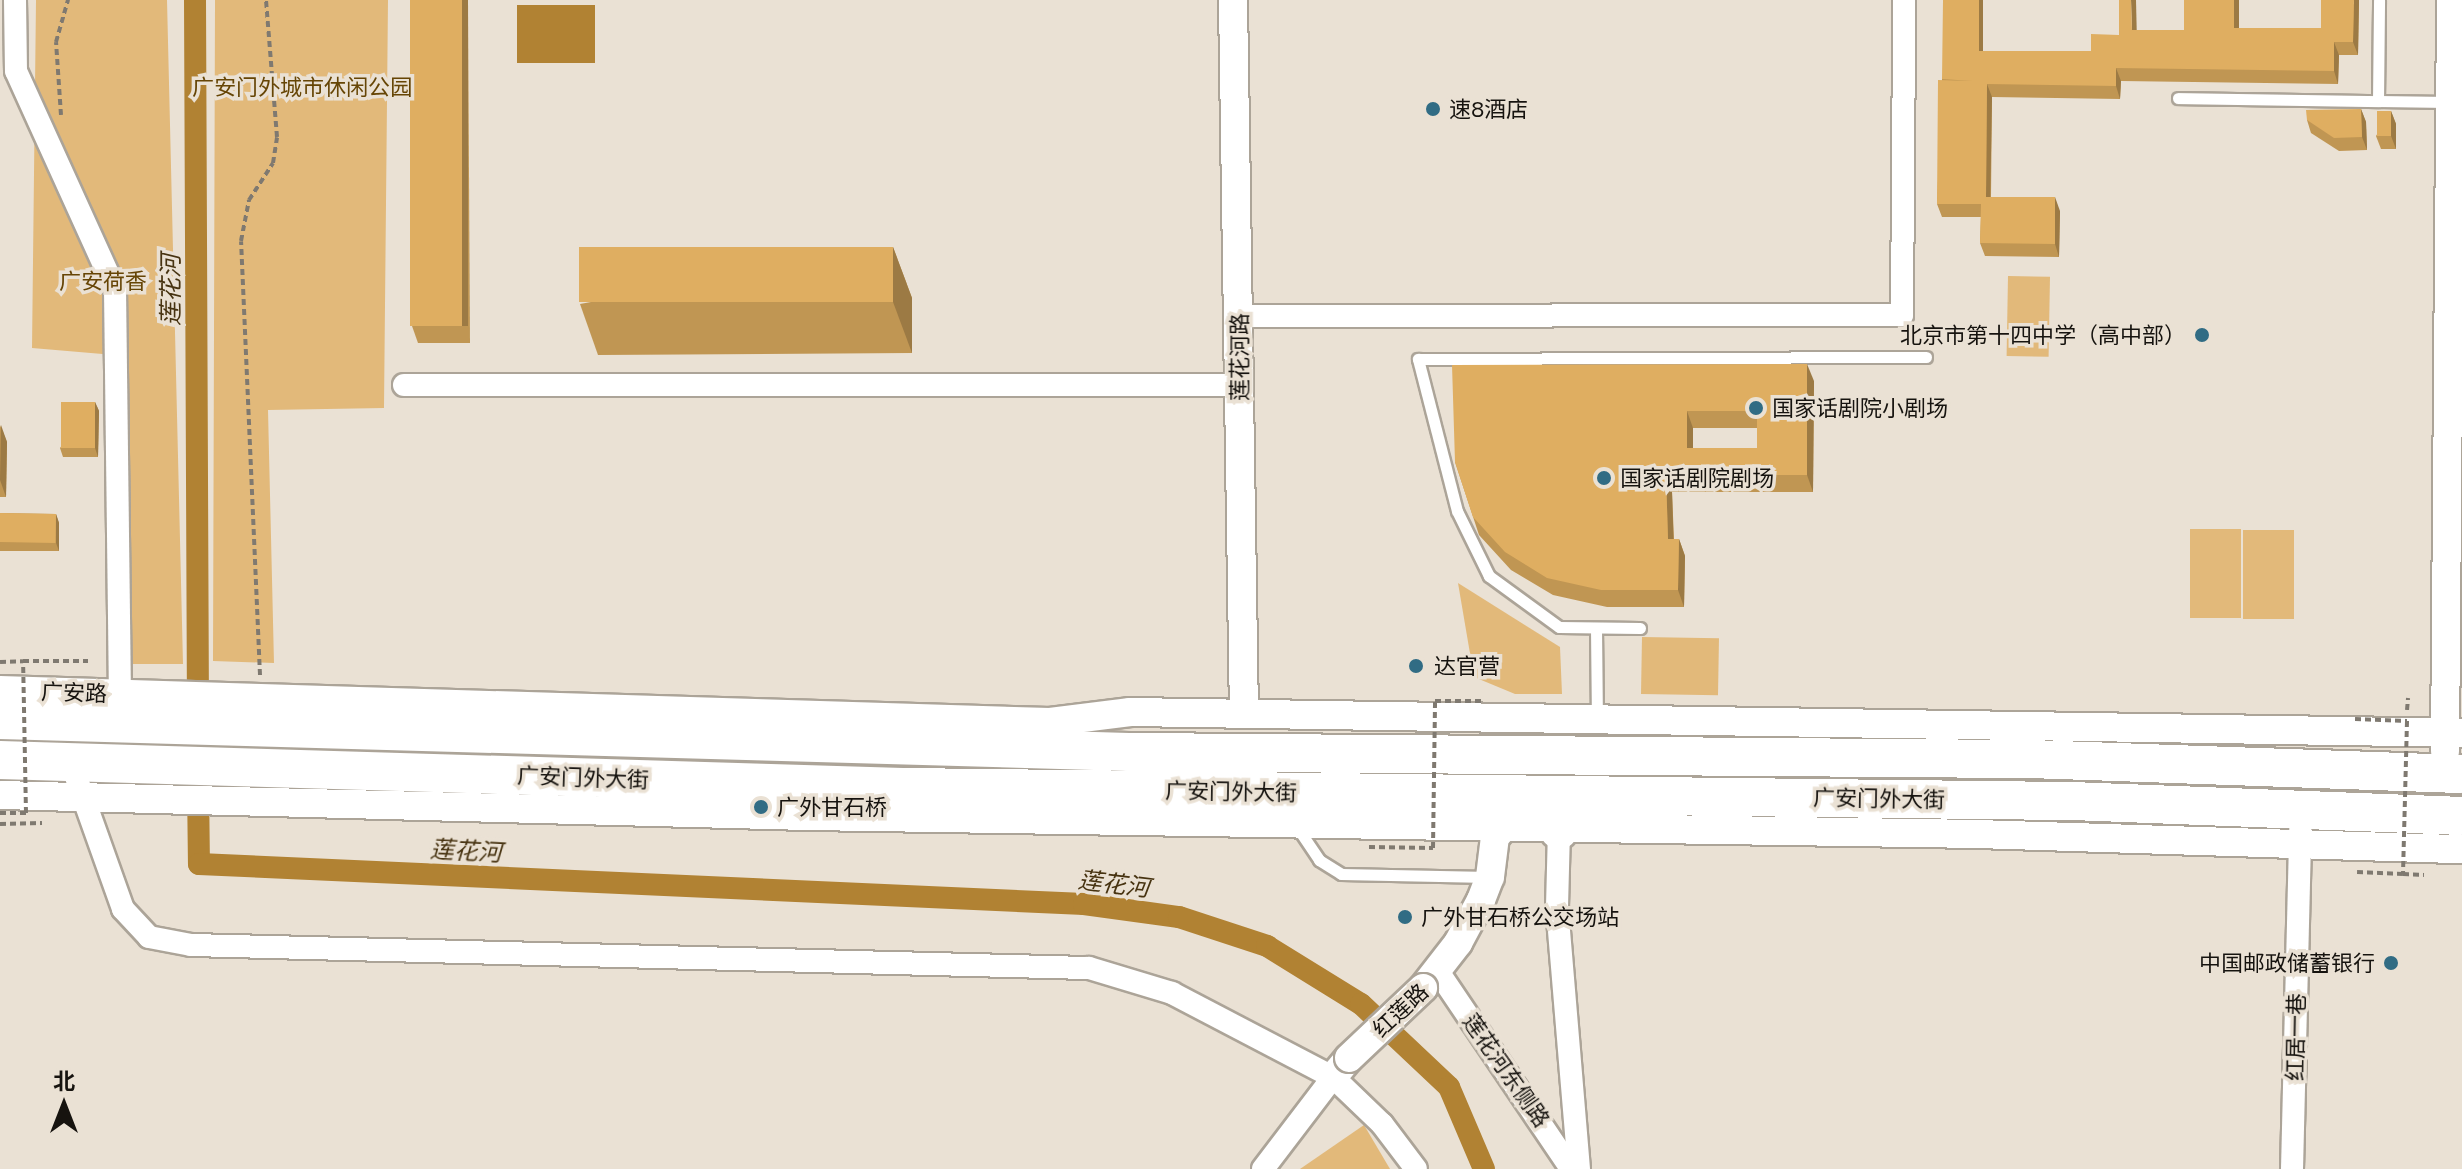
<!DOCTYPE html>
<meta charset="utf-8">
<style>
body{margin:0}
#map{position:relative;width:2462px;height:1169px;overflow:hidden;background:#eae1d4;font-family:Commissioner,"Noto Sans SC",sans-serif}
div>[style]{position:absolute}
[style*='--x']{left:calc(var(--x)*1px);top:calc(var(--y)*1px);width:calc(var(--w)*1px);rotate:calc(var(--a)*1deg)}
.green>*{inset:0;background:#e2b97a;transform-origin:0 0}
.water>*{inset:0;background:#b18233;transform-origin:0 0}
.canal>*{height:22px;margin:-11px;padding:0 11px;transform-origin:11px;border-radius:11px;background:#b18233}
.path>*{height:4px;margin-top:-2px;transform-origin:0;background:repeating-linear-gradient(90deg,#7f7970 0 6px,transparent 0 10px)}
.roads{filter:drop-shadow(2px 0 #aca498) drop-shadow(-2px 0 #aca498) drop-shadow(0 2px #aca498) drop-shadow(0 -2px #aca498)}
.service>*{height:11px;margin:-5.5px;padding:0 5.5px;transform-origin:5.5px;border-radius:5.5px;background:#fff}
.minor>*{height:22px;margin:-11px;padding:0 11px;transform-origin:11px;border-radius:11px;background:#fff}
.tertiary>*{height:28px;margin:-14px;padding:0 14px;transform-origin:14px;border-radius:14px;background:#fff}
.trunk>*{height:38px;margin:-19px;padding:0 19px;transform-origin:19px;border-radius:19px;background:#fff}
.path-bridge>*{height:4px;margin-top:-2px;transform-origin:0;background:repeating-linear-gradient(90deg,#7f7970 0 6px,transparent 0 10px)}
.bridges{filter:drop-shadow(2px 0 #aca498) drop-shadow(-2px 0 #aca498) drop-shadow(0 2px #aca498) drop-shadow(0 -2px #aca498)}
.tertiary-bridge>*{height:28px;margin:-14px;padding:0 14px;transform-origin:14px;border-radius:14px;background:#fff}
.wall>*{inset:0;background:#c09653}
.shaded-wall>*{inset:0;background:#9c7a44;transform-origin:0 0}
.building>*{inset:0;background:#dfae61;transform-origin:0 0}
.dots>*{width:22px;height:22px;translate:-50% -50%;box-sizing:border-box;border:4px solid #eae1d4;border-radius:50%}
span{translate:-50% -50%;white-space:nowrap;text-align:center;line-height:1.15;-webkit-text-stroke:7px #eae1d4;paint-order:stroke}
.park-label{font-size:22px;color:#664505}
.poi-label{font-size:22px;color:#16130f}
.left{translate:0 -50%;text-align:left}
.right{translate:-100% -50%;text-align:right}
.street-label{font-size:22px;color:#16130f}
.water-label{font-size:24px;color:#473311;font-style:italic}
.north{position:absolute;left:24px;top:1065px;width:80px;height:80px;-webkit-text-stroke:6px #eae1d4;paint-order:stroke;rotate:0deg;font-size:22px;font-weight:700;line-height:32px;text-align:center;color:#16130f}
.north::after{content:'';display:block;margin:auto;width:28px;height:36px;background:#16130f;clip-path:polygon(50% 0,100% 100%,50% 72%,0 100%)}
</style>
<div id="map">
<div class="green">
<div style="clip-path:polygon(36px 0,167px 0,183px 664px,129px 664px,126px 356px,32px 348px)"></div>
<div style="clip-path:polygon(215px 0,388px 0,384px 408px,268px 410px,274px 663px,213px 661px)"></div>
<div style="left:2008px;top:276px;width:42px;height:80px;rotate:1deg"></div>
<div style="left:2190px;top:529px;width:51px;height:89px"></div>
<div style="left:2243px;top:530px;width:51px;height:89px"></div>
<div style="clip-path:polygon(1458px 583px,1560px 647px,1562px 694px,1515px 694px,1474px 677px)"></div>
<div style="left:1642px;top:637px;width:77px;height:57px;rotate:1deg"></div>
<div style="clip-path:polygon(1364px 1125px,1390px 1169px,1300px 1169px)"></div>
</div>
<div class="water">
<div style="left:595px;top:5px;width:58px;height:78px;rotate:90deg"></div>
</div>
<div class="canal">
<div style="--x:195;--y:0;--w:711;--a:89.76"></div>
<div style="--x:198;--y:785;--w:79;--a:89.3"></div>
<div style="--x:199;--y:864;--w:886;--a:2.59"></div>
<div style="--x:1084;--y:904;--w:96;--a:7.8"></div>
<div style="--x:1179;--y:917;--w:93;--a:18.2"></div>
<div style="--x:1267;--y:946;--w:110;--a:31.7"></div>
<div style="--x:1361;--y:1004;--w:121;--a:43.3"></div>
<div style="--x:1449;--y:1087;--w:89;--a:66.9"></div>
</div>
<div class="path">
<div style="--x:61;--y:115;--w:73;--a:-93.9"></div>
<div style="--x:56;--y:42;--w:44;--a:-74.1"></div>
<div style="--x:0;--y:662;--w:23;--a:-2"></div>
<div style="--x:260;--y:675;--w:434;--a:-92.5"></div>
<div style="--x:241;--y:241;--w:42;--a:-79"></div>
<div style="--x:249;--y:200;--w:44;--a:-57"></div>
<div style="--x:273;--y:163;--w:26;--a:-81"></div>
<div style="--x:277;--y:137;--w:137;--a:-94.6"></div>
<div style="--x:2407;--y:710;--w:12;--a:-85"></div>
<div style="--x:0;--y:824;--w:42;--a:-1.4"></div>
<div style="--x:2403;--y:874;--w:21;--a:3"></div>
</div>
<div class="roads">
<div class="service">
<div style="--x:2178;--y:98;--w:200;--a:0.9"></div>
<div style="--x:2378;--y:101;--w:101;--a:-89.4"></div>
<div style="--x:2378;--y:101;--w:71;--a:0.8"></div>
<div style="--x:1596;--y:628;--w:91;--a:89.4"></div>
<div style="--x:1640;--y:628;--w:81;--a:-179.3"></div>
<div style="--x:1559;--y:627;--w:87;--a:-143.9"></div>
<div style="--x:1489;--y:576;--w:72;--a:-116.2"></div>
<div style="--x:1457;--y:511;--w:157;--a:-104.4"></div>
<div style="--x:1418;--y:359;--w:508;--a:-0.23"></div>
<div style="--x:1297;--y:827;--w:40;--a:56"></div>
<div style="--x:1319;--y:860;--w:26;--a:32"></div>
<div style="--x:1341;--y:874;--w:148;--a:1.2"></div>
</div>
<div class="minor">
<div style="--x:15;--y:0;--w:71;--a:89.2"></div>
<div style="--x:16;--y:71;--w:239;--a:65.6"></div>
<div style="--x:115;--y:289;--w:404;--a:89.3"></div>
<div style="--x:1239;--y:316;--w:663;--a:-0.09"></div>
<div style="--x:1902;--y:315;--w:315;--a:-89.6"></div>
<div style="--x:404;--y:385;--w:835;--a:0"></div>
<div style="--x:70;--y:760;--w:158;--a:70.4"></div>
<div style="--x:123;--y:909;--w:38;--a:47"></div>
<div style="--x:149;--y:937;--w:43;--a:10.8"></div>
<div style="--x:191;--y:945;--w:898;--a:1.47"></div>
<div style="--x:1089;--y:968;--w:87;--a:16.8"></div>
<div style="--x:1172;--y:993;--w:182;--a:27.6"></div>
<div style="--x:1333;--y:1077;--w:68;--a:43.8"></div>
<div style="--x:1382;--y:1124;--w:56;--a:52.9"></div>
<div style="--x:1559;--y:830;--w:77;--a:91.5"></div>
<div style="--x:1557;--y:907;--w:263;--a:85.2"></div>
<div style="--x:1439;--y:973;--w:236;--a:56"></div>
<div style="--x:1263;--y:1169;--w:116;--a:-52.7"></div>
<div style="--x:2292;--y:1169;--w:361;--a:-88.6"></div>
</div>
<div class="tertiary">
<div style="--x:1233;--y:0;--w:714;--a:89.12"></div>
<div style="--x:0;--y:690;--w:1050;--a:1.75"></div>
<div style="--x:1050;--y:722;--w:81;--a:-7.1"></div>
<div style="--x:1130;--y:712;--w:1332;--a:0.9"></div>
<div style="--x:2445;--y:751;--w:751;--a:-89.54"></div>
<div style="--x:0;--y:795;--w:807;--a:1.49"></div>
<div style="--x:807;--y:816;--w:1170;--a:0.88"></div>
<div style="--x:1977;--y:834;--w:485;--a:1.8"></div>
<div style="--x:1423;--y:988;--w:57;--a:-52.1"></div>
<div style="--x:1458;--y:943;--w:49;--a:-61.9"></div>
<div style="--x:1481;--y:900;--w:25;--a:-69"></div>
<div style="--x:1490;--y:877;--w:48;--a:-82.9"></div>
<div style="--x:1333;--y:1077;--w:25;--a:-50"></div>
</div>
<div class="trunk">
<div style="--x:0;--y:720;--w:1129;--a:1.62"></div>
<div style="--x:1129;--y:752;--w:901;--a:0.45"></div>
<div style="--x:2030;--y:759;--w:432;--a:2"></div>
<div style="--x:0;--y:760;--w:903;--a:1.71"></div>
<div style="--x:903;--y:787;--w:1169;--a:0.69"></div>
<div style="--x:2072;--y:801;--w:390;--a:2.2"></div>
<div style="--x:1476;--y:794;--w:40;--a:60.3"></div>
<div style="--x:1559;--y:830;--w:42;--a:-55.6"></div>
</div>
</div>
<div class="path-bridge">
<div style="--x:2355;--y:719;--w:52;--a:2.2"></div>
<div style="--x:2407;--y:721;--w:153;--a:91.5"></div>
<div style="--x:2403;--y:874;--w:46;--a:-177.5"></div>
<div style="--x:0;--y:813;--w:26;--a:0"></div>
<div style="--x:26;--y:813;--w:152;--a:-91.1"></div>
<div style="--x:23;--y:661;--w:65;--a:0"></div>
<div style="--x:1369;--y:847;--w:64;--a:0.9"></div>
<div style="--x:1433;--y:848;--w:147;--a:-89.2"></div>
<div style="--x:1435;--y:701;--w:48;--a:0"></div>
</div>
<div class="bridges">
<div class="tertiary-bridge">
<div style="--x:1349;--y:1058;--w:102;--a:-43.4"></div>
</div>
</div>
<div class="wall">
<div style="clip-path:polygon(410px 0,468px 0,470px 343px,418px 343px,412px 326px)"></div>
<div style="clip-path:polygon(1983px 0,1983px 51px,2091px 51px,2119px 35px,2136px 30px,2184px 30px,2184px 0,2239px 0,2239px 28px,2321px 28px,2359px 0,2358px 55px,2339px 55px,2338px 84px,2121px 81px,2120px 99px,1992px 97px,1991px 197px,2060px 211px,2059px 257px,1985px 256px,1980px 243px,1981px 217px,1942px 217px,1937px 204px,1942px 79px)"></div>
<div style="clip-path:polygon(2361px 109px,2366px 122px,2367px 150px,2339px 151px,2311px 133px,2307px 120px)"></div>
<div style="clip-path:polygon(2391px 111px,2396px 124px,2396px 149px,2381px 149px,2376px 136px)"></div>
<div style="clip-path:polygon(893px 247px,912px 298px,912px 353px,598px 355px,580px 304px)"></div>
<div style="clip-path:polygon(evenodd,1814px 381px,1813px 492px,1672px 492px,1674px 539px,1679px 539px,1685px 556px,1684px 607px,1607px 607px,1553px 595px,1511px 570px,1479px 535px,1455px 462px,1814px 381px,1693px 428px,1757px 428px,1757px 448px,1693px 448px,1693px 428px)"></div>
<div style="clip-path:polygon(95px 402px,99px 411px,98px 457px,63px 457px,60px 448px)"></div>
<div style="clip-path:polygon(0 425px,7px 442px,6px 497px,0 497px)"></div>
<div style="clip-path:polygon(0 513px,56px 514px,59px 523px,59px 551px,0 551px)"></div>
</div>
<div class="shaded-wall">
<div style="left:462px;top:0;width:6px;height:326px"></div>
<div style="clip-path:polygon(1979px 0,1983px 0,1983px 64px,1979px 51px)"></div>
<div style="clip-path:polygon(2131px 0,2136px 0,2137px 43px,2132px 30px)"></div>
<div style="clip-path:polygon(2234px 0,2239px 0,2239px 41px,2234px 28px)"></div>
<div style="clip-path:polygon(2354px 0,2359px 0,2358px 55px,2353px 42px)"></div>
<div style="clip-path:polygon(2334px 42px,2339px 55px,2338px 84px,2334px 71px)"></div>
<div style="clip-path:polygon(2116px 68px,2121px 81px,2120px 99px,2116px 86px)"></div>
<div style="clip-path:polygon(1987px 84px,1992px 97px,1990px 210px,1986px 197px)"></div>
<div style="clip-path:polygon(2361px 109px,2366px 122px,2367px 150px,2362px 137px)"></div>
<div style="clip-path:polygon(2391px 111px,2396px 124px,2396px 149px,2391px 136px)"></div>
<div style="clip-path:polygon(2055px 197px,2060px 211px,2059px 257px,2055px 244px)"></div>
<div style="clip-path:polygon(893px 247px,912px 298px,912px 353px,893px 302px)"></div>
<div style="clip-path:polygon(1807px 364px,1814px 381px,1813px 492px,1807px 475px)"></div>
<div style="clip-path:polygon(95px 402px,99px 411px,98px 457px,95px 448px)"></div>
<div style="clip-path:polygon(1687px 411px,1693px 428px,1693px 465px,1687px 448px)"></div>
<div style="clip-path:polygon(1px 425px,7px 442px,6px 497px,0 480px)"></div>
<div style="clip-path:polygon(1666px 475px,1672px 492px,1674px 556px,1668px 539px)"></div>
<div style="clip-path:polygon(56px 514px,59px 523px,59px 551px,56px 543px)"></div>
<div style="clip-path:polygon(1679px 539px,1685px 556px,1684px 607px,1678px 590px)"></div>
</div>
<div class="building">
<div style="left:410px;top:0;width:52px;height:326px"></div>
<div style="clip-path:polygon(1943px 0,1979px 0,1979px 51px,2091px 51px,2091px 34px,2119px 35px,2119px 0,2131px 0,2132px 30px,2184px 30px,2184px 0,2234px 0,2234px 28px,2321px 28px,2321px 0,2354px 0,2353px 42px,2334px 42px,2334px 71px,2116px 68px,2116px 86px,1987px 84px,1986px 197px,2055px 197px,2055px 244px,1980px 243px,1981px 204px,1937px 204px,1938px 80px,1972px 81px,1942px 79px)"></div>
<div style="clip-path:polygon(2361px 109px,2362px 137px,2334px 138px,2307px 120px,2306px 110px)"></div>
<div style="left:2377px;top:111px;width:14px;height:25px"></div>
<div style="left:893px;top:247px;width:55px;height:314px;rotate:90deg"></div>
<div style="clip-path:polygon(evenodd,1807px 364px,1807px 475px,1666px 475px,1668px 539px,1679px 539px,1678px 590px,1601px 590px,1547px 578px,1505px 552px,1473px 517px,1455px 462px,1452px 365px,1807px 364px,1687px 411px,1757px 411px,1757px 448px,1687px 448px,1687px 411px)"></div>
<div style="left:61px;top:402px;width:34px;height:46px"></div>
<div style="left:0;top:513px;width:56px;height:29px;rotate:1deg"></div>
</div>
<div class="dots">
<div style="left:1433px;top:109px;background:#316c84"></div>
<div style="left:2202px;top:335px;background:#316c84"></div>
<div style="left:1756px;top:408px;background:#316c84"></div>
<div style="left:1604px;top:478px;background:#316c84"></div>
<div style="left:1416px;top:666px;background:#316c84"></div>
<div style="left:761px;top:807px;background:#316c84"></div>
<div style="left:1405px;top:917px;background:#316c84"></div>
<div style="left:2391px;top:963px;background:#316c84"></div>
</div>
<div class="park-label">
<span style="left:302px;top:87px">广安门外城市休闲公园</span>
<span style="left:103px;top:281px">广安荷香</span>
</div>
<div class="poi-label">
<span class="left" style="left:1449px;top:109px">速8酒店</span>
<span class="right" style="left:2186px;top:335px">北京市第十四中学（高中部）</span>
<span class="left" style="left:1772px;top:408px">国家话剧院小剧场</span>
<span class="left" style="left:1620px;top:478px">国家话剧院剧场</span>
<span class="left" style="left:1434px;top:666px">达官营</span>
<span class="left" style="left:777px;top:807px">广外甘石桥</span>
<span class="left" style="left:1421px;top:917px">广外甘石桥公交场站</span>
<span class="right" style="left:2375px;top:963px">中国邮政储蓄银行</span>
</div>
<div class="street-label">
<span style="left:1239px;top:357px;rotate:-90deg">莲花河路</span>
<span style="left:74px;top:692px;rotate:2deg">广安路</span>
<span style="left:583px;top:777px;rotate:2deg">广安门外大街</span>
<span style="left:1231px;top:791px;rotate:1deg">广安门外大街</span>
<span style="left:1879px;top:798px;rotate:1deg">广安门外大街</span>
<span style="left:1400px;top:1010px;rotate:-43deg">红莲路</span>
<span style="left:2295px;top:1037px;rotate:-89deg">红居一巷</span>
<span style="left:1507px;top:1070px;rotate:55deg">莲花河东侧路</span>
</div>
<div class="water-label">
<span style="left:170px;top:290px;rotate:-90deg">莲花河</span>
<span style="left:466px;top:850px;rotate:3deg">莲花河</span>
<span style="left:1114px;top:883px;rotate:7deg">莲花河</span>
</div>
<div class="north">北</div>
</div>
